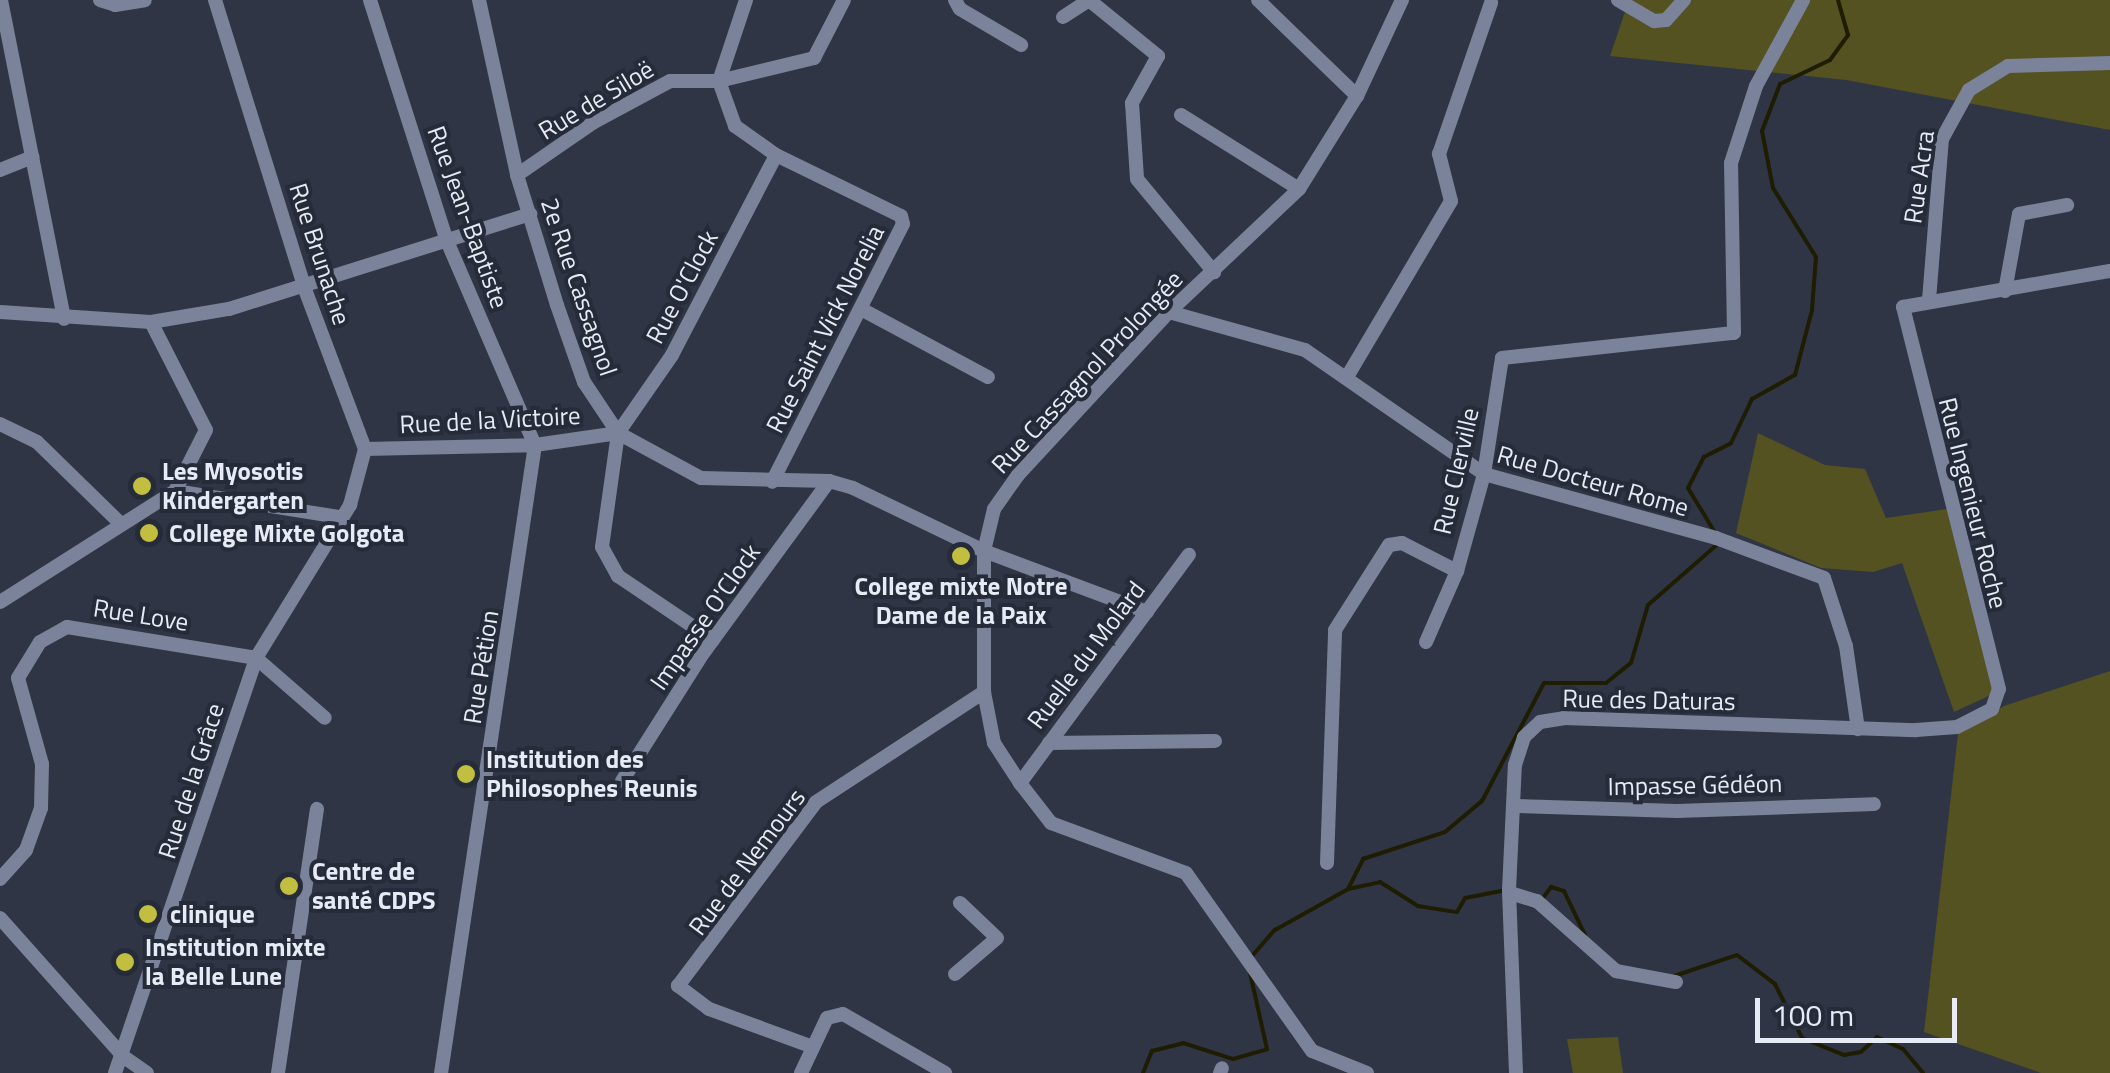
<!DOCTYPE html>
<meta charset="utf-8">
<style>
body{margin:0}
#map{position:relative;width:2110px;height:1073px;overflow:hidden;background:#2f3544;font-family:"Titillium Web",sans-serif}
div>[style]{position:absolute}
[style*='--x']{left:calc(var(--x)*1px);top:calc(var(--y)*1px);width:calc(var(--w)*1px);rotate:calc(var(--a)*1deg)}
.green>*{inset:0;background:#535220}
.stream>*{height:4px;margin:-2px;padding:0 2px;transform-origin:2px;border-radius:2px;background:#1e1d01}
.minor>*{height:14px;margin:-7px;padding:0 7px;transform-origin:7px;border-radius:7px;background:#7b839a}
.dots>*{width:28px;height:28px;translate:-50% -50%;box-sizing:border-box;border:5px solid #252b39;border-radius:50%}
span{translate:-50% -50%;white-space:nowrap;text-align:center;line-height:1.15;-webkit-text-stroke:8px #252b39;paint-order:stroke}
.street-label{font-size:25px;color:#e7ebf5}
.poi-label{font-size:25px;color:#e7ebf5;font-weight:700}
.left{translate:0 -50%;text-align:left}
.scale{position:absolute;left:1755px;top:998px;width:202px;height:45px;box-sizing:border-box;border:5px solid #e7ebf5;border-top:0;padding-left:12px;font-size:30px;line-height:35px;white-space:nowrap;color:#e7ebf5;-webkit-text-stroke:8px #252b39;paint-order:stroke}
</style>
<div id="map">
<div class="green">
<div style="clip-path:polygon(1629px 0,2110px 0,2110px 130px,1846px 80px,1610px 56px)"></div>
<div style="clip-path:polygon(1758px 433px,1825px 465px,1865px 469px,1886px 518px,1947px 509px,1995px 693px,1954px 712px,1902px 563px,1873px 572px,1821px 568px,1736px 533px)"></div>
<div style="clip-path:polygon(2110px 671px,2110px 1073px,2041px 1073px,1924px 1032px,1958px 734px,2004px 706px)"></div>
<div style="clip-path:polygon(1618px 1037px,1623px 1073px,1573px 1073px,1567px 1039px)"></div>
</div>
<div class="stream">
<div style="--x:1714;--y:531;--w:50;--a:-121.2"></div>
<div style="--x:1688;--y:488;--w:35;--a:-63"></div>
<div style="--x:1704;--y:457;--w:30;--a:-27"></div>
<div style="--x:1731;--y:443;--w:49;--a:-64.5"></div>
<div style="--x:1752;--y:399;--w:49;--a:-29.2"></div>
<div style="--x:1795;--y:375;--w:67;--a:-75.3"></div>
<div style="--x:1812;--y:310;--w:53;--a:-85.7"></div>
<div style="--x:1816;--y:257;--w:81;--a:-121.9"></div>
<div style="--x:1773;--y:188;--w:58;--a:-100.9"></div>
<div style="--x:1762;--y:131;--w:50;--a:-69"></div>
<div style="--x:1780;--y:84;--w:55;--a:-25.6"></div>
<div style="--x:1830;--y:60;--w:31;--a:-54"></div>
<div style="--x:1848;--y:35;--w:36;--a:-106"></div>
<div style="--x:1348;--y:889;--w:34;--a:-63"></div>
<div style="--x:1363;--y:859;--w:86;--a:-18.2"></div>
<div style="--x:1445;--y:832;--w:48;--a:-40"></div>
<div style="--x:1482;--y:801;--w:133;--a:-62.3"></div>
<div style="--x:1544;--y:683;--w:62;--a:0"></div>
<div style="--x:1606;--y:683;--w:32;--a:-39"></div>
<div style="--x:1631;--y:663;--w:60;--a:-73.7"></div>
<div style="--x:1648;--y:605;--w:93;--a:-41.1"></div>
<div style="--x:1543;--y:898;--w:14;--a:-54"></div>
<div style="--x:1551;--y:887;--w:14;--a:17"></div>
<div style="--x:1564;--y:891;--w:49;--a:64.5"></div>
<div style="--x:1252;--y:956;--w:35;--a:-49"></div>
<div style="--x:1275;--y:930;--w:84;--a:-29.3"></div>
<div style="--x:1348;--y:889;--w:33;--a:-12"></div>
<div style="--x:1380;--y:882;--w:45;--a:32.3"></div>
<div style="--x:1418;--y:906;--w:39;--a:9"></div>
<div style="--x:1457;--y:912;--w:16;--a:-60"></div>
<div style="--x:1465;--y:898;--w:42;--a:-11"></div>
<div style="--x:1674;--y:976;--w:66;--a:-18.4"></div>
<div style="--x:1737;--y:955;--w:48;--a:37.3"></div>
<div style="--x:1775;--y:984;--w:60;--a:63.4"></div>
<div style="--x:1802;--y:1038;--w:45;--a:22"></div>
<div style="--x:1844;--y:1055;--w:17;--a:-10"></div>
<div style="--x:1861;--y:1052;--w:22;--a:-43"></div>
<div style="--x:1877;--y:1037;--w:29;--a:25"></div>
<div style="--x:1903;--y:1049;--w:31;--a:50"></div>
<div style="--x:1143;--y:1073;--w:24;--a:-68"></div>
<div style="--x:1152;--y:1051;--w:32;--a:-14"></div>
<div style="--x:1183;--y:1043;--w:52;--a:17.7"></div>
<div style="--x:1233;--y:1059;--w:35;--a:-16"></div>
<div style="--x:1267;--y:1049;--w:87;--a:-102.6"></div>
</div>
<div class="minor">
<div style="--x:1;--y:0;--w:325;--a:78.8"></div>
<div style="--x:100;--y:0;--w:16;--a:18"></div>
<div style="--x:115;--y:5;--w:30;--a:-9"></div>
<div style="--x:370;--y:0;--w:253;--a:72.3"></div>
<div style="--x:447;--y:241;--w:222;--a:66.7"></div>
<div style="--x:535;--y:445;--w:635;--a:98.51"></div>
<div style="--x:479;--y:0;--w:179;--a:77.7"></div>
<div style="--x:517;--y:175;--w:136;--a:72.9"></div>
<div style="--x:557;--y:305;--w:82;--a:70.7"></div>
<div style="--x:584;--y:382;--w:61;--a:56.3"></div>
<div style="--x:618;--y:433;--w:94;--a:28.5"></div>
<div style="--x:701;--y:478;--w:128;--a:1.3"></div>
<div style="--x:829;--y:481;--w:25;--a:16"></div>
<div style="--x:853;--y:488;--w:145;--a:25.7"></div>
<div style="--x:984;--y:551;--w:174;--a:20.5"></div>
<div style="--x:746;--y:0;--w:85;--a:108.4"></div>
<div style="--x:719;--y:81;--w:48;--a:70.4"></div>
<div style="--x:735;--y:126;--w:50;--a:35.3"></div>
<div style="--x:776;--y:155;--w:139;--a:26"></div>
<div style="--x:901;--y:216;--w:8;--a:76"></div>
<div style="--x:903;--y:224;--w:289;--a:116.9"></div>
<div style="--x:955;--y:0;--w:10;--a:61"></div>
<div style="--x:960;--y:9;--w:71;--a:30.5"></div>
<div style="--x:1089;--y:0;--w:89;--a:39.1"></div>
<div style="--x:1158;--y:56;--w:54;--a:119"></div>
<div style="--x:1132;--y:103;--w:76;--a:86.2"></div>
<div style="--x:1137;--y:179;--w:121;--a:50.4"></div>
<div style="--x:1258;--y:0;--w:138;--a:44.1"></div>
<div style="--x:1618;--y:0;--w:42;--a:30.3"></div>
<div style="--x:1654;--y:21;--w:12;--a:-5"></div>
<div style="--x:1666;--y:20;--w:27;--a:-48"></div>
<div style="--x:1063;--y:17;--w:31;--a:-33"></div>
<div style="--x:1181;--y:115;--w:139;--a:32.1"></div>
<div style="--x:0;--y:170;--w:35;--a:-22"></div>
<div style="--x:517;--y:175;--w:93;--a:-34.5"></div>
<div style="--x:594;--y:122;--w:86;--a:-28.3"></div>
<div style="--x:670;--y:81;--w:49;--a:0"></div>
<div style="--x:719;--y:81;--w:98;--a:-13.6"></div>
<div style="--x:814;--y:58;--w:65;--a:-62.7"></div>
<div style="--x:2005;--y:291;--w:78;--a:-79.7"></div>
<div style="--x:2019;--y:214;--w:49;--a:-10.6"></div>
<div style="--x:1929;--y:300;--w:162;--a:-85.4"></div>
<div style="--x:1942;--y:139;--w:56;--a:-61.1"></div>
<div style="--x:1969;--y:90;--w:46;--a:-31.6"></div>
<div style="--x:2008;--y:66;--w:102;--a:-1.7"></div>
<div style="--x:861;--y:309;--w:144;--a:28.2"></div>
<div style="--x:0;--y:312;--w:151;--a:3.8"></div>
<div style="--x:151;--y:322;--w:79;--a:-9.5"></div>
<div style="--x:229;--y:309;--w:316;--a:-17.5"></div>
<div style="--x:1169;--y:312;--w:141;--a:15.6"></div>
<div style="--x:1305;--y:350;--w:218;--a:34.7"></div>
<div style="--x:1484;--y:474;--w:241;--a:15.4"></div>
<div style="--x:1716;--y:538;--w:115;--a:20.3"></div>
<div style="--x:1824;--y:578;--w:71;--a:72.1"></div>
<div style="--x:1846;--y:646;--w:84;--a:81.8"></div>
<div style="--x:151;--y:322;--w:121;--a:63"></div>
<div style="--x:206;--y:430;--w:68;--a:116.9"></div>
<div style="--x:1347;--y:377;--w:204;--a:-59.4"></div>
<div style="--x:1451;--y:201;--w:49;--a:-104.3"></div>
<div style="--x:1439;--y:154;--w:160;--a:-71"></div>
<div style="--x:0;--y:424;--w:41;--a:25.9"></div>
<div style="--x:37;--y:442;--w:116;--a:44.3"></div>
<div style="--x:365;--y:449;--w:170;--a:-1.3"></div>
<div style="--x:535;--y:445;--w:84;--a:-8.2"></div>
<div style="--x:0;--y:602;--w:207;--a:-32.4"></div>
<div style="--x:175;--y:491;--w:167;--a:9"></div>
<div style="--x:713;--y:640;--w:115;--a:-146"></div>
<div style="--x:618;--y:576;--w:33;--a:-119"></div>
<div style="--x:602;--y:547;--w:115;--a:-82"></div>
<div style="--x:618;--y:433;--w:95;--a:-55.3"></div>
<div style="--x:672;--y:355;--w:225;--a:-62.5"></div>
<div style="--x:1426;--y:642;--w:77;--a:-66.4"></div>
<div style="--x:1457;--y:571;--w:101;--a:-74.4"></div>
<div style="--x:1484;--y:474;--w:117;--a:-81.2"></div>
<div style="--x:1502;--y:358;--w:233;--a:-6.2"></div>
<div style="--x:1734;--y:333;--w:170;--a:-91"></div>
<div style="--x:1731;--y:163;--w:81;--a:-72"></div>
<div style="--x:1756;--y:86;--w:98;--a:-61.3"></div>
<div style="--x:1049;--y:743;--w:166;--a:-0.7"></div>
<div style="--x:622;--y:781;--w:153;--a:-57.6"></div>
<div style="--x:704;--y:652;--w:212;--a:-53.8"></div>
<div style="--x:1020;--y:783;--w:284;--a:-53.5"></div>
<div style="--x:1516;--y:806;--w:161;--a:1.8"></div>
<div style="--x:1677;--y:811;--w:197;--a:-2"></div>
<div style="--x:1327;--y:863;--w:233;--a:-88"></div>
<div style="--x:1335;--y:630;--w:101;--a:-57.6"></div>
<div style="--x:1389;--y:545;--w:13;--a:-9"></div>
<div style="--x:1402;--y:543;--w:62;--a:27"></div>
<div style="--x:0;--y:879;--w:39;--a:-48"></div>
<div style="--x:26;--y:850;--w:45;--a:-70.3"></div>
<div style="--x:41;--y:808;--w:44;--a:-88.7"></div>
<div style="--x:42;--y:764;--w:89;--a:-105.6"></div>
<div style="--x:18;--y:678;--w:42;--a:-58.6"></div>
<div style="--x:40;--y:642;--w:31;--a:-29"></div>
<div style="--x:67;--y:627;--w:192;--a:9.3"></div>
<div style="--x:256;--y:658;--w:91;--a:41"></div>
<div style="--x:1510;--y:893;--w:28;--a:17"></div>
<div style="--x:1537;--y:901;--w:106;--a:41.5"></div>
<div style="--x:1616;--y:971;--w:61;--a:10.4"></div>
<div style="--x:0;--y:918;--w:186;--a:48.3"></div>
<div style="--x:124;--y:1057;--w:28;--a:35"></div>
<div style="--x:955;--y:974;--w:55;--a:-40.6"></div>
<div style="--x:997;--y:938;--w:51;--a:-136.6"></div>
<div style="--x:813;--y:1047;--w:111;--a:-159.9"></div>
<div style="--x:709;--y:1009;--w:39;--a:-143"></div>
<div style="--x:678;--y:986;--w:230;--a:-53.1"></div>
<div style="--x:816;--y:802;--w:201;--a:-33.2"></div>
<div style="--x:115;--y:1073;--w:438;--a:-71.2"></div>
<div style="--x:256;--y:658;--w:180;--a:-58.4"></div>
<div style="--x:350;--y:505;--w:58;--a:-75"></div>
<div style="--x:365;--y:449;--w:171;--a:-110.6"></div>
<div style="--x:305;--y:289;--w:303;--a:-107.3"></div>
<div style="--x:278;--y:1073;--w:267;--a:-81.6"></div>
<div style="--x:801;--y:1073;--w:61;--a:-64.7"></div>
<div style="--x:827;--y:1018;--w:16;--a:-14"></div>
<div style="--x:843;--y:1014;--w:118;--a:30"></div>
<div style="--x:1220;--y:1073;--w:5;--a:-68"></div>
<div style="--x:1367;--y:1073;--w:59;--a:-158.2"></div>
<div style="--x:1312;--y:1051;--w:218;--a:-125.3"></div>
<div style="--x:1186;--y:873;--w:144;--a:-159.7"></div>
<div style="--x:1051;--y:823;--w:51;--a:-127.8"></div>
<div style="--x:1020;--y:783;--w:48;--a:-123"></div>
<div style="--x:994;--y:743;--w:52;--a:-101.1"></div>
<div style="--x:984;--y:692;--w:141;--a:-90"></div>
<div style="--x:984;--y:551;--w:43;--a:-76.6"></div>
<div style="--x:994;--y:509;--w:42;--a:-54.8"></div>
<div style="--x:1018;--y:475;--w:222;--a:-47.2"></div>
<div style="--x:1169;--y:312;--w:179;--a:-43.4"></div>
<div style="--x:1299;--y:189;--w:110;--a:-58.1"></div>
<div style="--x:1357;--y:96;--w:106;--a:-64.9"></div>
<div style="--x:1516;--y:1073;--w:183;--a:-92.2"></div>
<div style="--x:1509;--y:890;--w:125;--a:-87.3"></div>
<div style="--x:1515;--y:765;--w:29;--a:-72"></div>
<div style="--x:1524;--y:737;--w:22;--a:-43"></div>
<div style="--x:1540;--y:722;--w:24;--a:-9"></div>
<div style="--x:1564;--y:718;--w:352;--a:2"></div>
<div style="--x:1916;--y:730;--w:41;--a:-4.2"></div>
<div style="--x:1957;--y:727;--w:39;--a:-27"></div>
<div style="--x:1992;--y:709;--w:21;--a:-71"></div>
<div style="--x:1999;--y:689;--w:394;--a:-104.1"></div>
<div style="--x:1903;--y:307;--w:210;--a:-9.9"></div>
</div>
<div class="dots">
<div style="left:142px;top:486px;background:#c1be40"></div>
<div style="left:149px;top:533px;background:#c1be40"></div>
<div style="left:961px;top:556px;background:#c1be40"></div>
<div style="left:466px;top:774px;background:#c1be40"></div>
<div style="left:289px;top:886px;background:#c1be40"></div>
<div style="left:148px;top:914px;background:#c1be40"></div>
<div style="left:125px;top:962px;background:#c1be40"></div>
</div>
<div class="street-label">
<span style="left:596px;top:100px;rotate:-31deg">Rue de Siloë</span>
<span style="left:1919px;top:177px;rotate:-82deg">Rue Acra</span>
<span style="left:468px;top:217px;rotate:70deg">Rue Jean-Baptiste</span>
<span style="left:320px;top:254px;rotate:72deg">Rue Brunache</span>
<span style="left:579px;top:287px;rotate:71deg">2e Rue Cassagnol</span>
<span style="left:682px;top:287px;rotate:-62deg">Rue O'Clock</span>
<span style="left:825px;top:329px;rotate:-63deg">Rue Saint Vick Norelia</span>
<span style="left:1087px;top:372px;rotate:-47deg">Rue Cassagnol Prolongée</span>
<span style="left:490px;top:420px;rotate:-3deg">Rue de la Victoire</span>
<span style="left:1456px;top:471px;rotate:-77deg">Rue Clerville</span>
<span style="left:1593px;top:481px;rotate:16deg">Rue Docteur Rome</span>
<span style="left:1973px;top:503px;rotate:76deg">Rue Ingenieur Roche</span>
<span style="left:141px;top:615px;rotate:9deg">Rue Love</span>
<span style="left:705px;top:617px;rotate:-55deg">Impasse O'Clock</span>
<span style="left:1086px;top:655px;rotate:-53deg">Ruelle du Molard</span>
<span style="left:481px;top:667px;rotate:-81deg">Rue Pétion</span>
<span style="left:1649px;top:700px;rotate:1deg">Rue des Daturas</span>
<span style="left:191px;top:781px;rotate:-72deg">Rue de la Grâce</span>
<span style="left:1695px;top:785px;rotate:-1deg">Impasse Gédéon</span>
<span style="left:747px;top:862px;rotate:-53deg">Rue de Nemours</span>
</div>
<div class="poi-label">
<span class="left" style="left:162px;top:486px">Les Myosotis<br>Kindergarten</span>
<span class="left" style="left:169px;top:533px">College Mixte Golgota</span>
<span style="left:961px;top:601px">College mixte Notre<br>Dame de la Paix</span>
<span class="left" style="left:486px;top:774px">Institution des<br>Philosophes Reunis</span>
<span class="left" style="left:312px;top:886px">Centre de<br>santé CDPS</span>
<span class="left" style="left:170px;top:914px">clinique</span>
<span class="left" style="left:145px;top:962px">Institution mixte<br>la Belle Lune</span>
</div>
<div class="scale">100 m</div>
</div>
